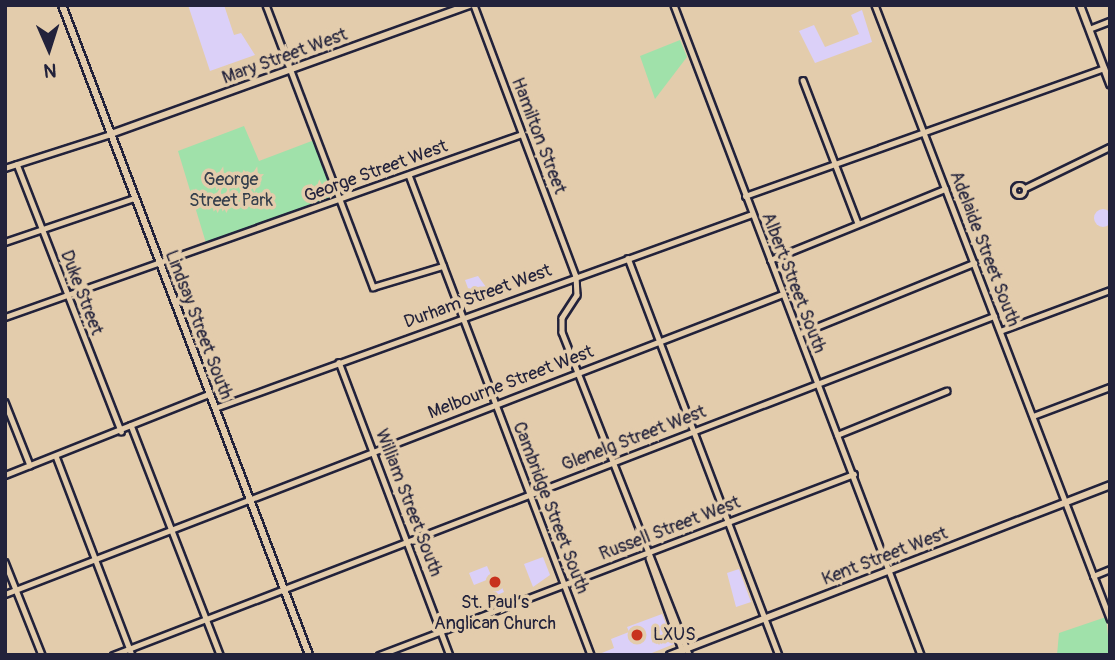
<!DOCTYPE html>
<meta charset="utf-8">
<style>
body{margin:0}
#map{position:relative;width:1115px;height:660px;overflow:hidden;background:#e3ccac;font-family:Pangolin,sans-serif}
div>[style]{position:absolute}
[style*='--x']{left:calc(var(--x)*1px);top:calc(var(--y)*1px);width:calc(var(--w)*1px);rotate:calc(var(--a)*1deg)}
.green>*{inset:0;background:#a0e1aa}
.building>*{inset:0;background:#dbd0f8}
.round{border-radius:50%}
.roads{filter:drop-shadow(2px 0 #22223b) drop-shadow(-2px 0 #22223b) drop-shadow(0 2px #22223b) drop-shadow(0 -2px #22223b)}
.street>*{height:4.5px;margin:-2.25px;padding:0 2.25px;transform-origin:2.25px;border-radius:2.25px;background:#e3ccac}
.street>.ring{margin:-2.25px;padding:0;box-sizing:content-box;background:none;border:4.5px solid #e3ccac;border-radius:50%}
.secondary>*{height:6px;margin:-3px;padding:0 3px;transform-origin:3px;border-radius:3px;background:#e3ccac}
.dots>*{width:19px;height:19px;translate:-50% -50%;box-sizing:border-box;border:4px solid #e3ccac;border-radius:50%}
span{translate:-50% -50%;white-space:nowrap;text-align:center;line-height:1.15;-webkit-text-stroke:7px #e3ccac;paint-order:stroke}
.street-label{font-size:18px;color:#22223b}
.park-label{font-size:18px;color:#353f4c}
.poi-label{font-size:18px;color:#22223b}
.left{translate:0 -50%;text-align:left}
.frame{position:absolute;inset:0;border:7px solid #22223b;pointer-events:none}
.north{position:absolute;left:14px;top:14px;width:70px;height:70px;-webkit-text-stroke:5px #e3ccac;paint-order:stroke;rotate:177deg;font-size:19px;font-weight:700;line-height:28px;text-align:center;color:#22223b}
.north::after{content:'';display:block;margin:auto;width:24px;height:32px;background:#22223b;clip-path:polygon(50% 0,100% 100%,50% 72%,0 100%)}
</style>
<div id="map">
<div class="green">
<div style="clip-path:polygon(680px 40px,687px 57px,655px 99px,640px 56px)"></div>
<div style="clip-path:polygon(244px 126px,259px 161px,317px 139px,338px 196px,206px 243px,178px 151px)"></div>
<div style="clip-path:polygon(1106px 617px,1110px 655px,1057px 655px,1059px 633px)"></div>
</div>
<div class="building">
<div style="clip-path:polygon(188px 5px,224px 5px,234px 35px,241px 33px,255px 55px,210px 71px)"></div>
<div style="clip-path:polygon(862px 10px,872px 42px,815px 63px,799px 31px,814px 25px,825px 47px,859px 34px,851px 15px)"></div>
<div class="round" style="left:1094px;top:209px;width:18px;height:18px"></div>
<div style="clip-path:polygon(478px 276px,486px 287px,477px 298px,477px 288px,469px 291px,465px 280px)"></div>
<div style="clip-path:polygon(543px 557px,550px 575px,533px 587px,524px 564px)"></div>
<div style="clip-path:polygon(487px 566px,491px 575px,496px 573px,504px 592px,495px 596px,489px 579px,474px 585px,469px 573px)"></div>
<div style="clip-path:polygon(739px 569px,751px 602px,736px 607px,727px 573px)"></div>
<div style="clip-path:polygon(662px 614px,674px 644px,647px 655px,597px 655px,614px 648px,611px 639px,629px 632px,627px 627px)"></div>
</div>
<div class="roads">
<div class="street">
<div style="--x:266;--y:5;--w:302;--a:69.2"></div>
<div style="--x:373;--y:287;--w:73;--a:-16.7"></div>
<div style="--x:474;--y:5;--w:290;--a:69.4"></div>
<div style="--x:576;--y:276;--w:19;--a:87"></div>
<div style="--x:577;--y:295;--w:27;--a:123"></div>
<div style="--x:562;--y:318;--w:14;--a:90"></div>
<div style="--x:562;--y:332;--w:347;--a:68.5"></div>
<div style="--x:674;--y:5;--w:695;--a:69.19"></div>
<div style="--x:875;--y:5;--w:657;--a:69.03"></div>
<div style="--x:1089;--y:29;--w:22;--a:-21"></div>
<div style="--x:803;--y:80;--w:153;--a:69"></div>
<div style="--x:17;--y:164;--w:287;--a:68.7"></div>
<div style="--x:5;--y:168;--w:111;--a:-17.8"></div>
<div style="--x:409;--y:175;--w:513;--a:69.23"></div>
<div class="ring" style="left:1014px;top:185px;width:7.5px;height:7.5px"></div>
<div style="--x:1025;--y:188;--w:94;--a:-25.8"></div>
<div style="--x:745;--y:196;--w:381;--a:-19.6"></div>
<div style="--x:5;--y:242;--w:136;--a:-18.8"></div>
<div style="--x:628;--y:258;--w:425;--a:69.2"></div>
<div style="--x:770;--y:260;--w:189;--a:-22.1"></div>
<div style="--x:5;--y:317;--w:548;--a:-19.49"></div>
<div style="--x:1000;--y:331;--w:117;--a:-20.4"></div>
<div style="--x:799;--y:334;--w:189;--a:-22.1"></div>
<div style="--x:339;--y:362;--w:313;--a:69.3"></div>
<div style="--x:5;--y:402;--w:68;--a:68.4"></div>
<div style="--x:215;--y:408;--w:571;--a:-19.86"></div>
<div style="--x:1033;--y:416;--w:82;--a:-20.6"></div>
<div style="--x:131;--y:425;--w:247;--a:68.8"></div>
<div style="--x:837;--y:435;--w:118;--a:-22"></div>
<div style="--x:56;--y:456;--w:213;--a:69.1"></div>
<div style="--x:5;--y:475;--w:219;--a:-21.7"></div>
<div style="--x:649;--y:558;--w:103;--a:70.2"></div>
<div style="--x:5;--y:562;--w:100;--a:68.3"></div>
<div style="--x:1093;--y:576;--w:18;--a:-22"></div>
<div style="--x:5;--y:594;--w:834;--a:-21.09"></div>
<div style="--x:113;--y:655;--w:944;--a:-21.05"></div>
<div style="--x:379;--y:655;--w:508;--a:-20.86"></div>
</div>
<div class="secondary">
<div style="--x:62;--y:5;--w:695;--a:69.19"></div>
<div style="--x:1080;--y:5;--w:85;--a:69.2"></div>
<div style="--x:111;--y:134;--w:381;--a:-19.8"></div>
<div style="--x:670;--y:655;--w:472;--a:-21.1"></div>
</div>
</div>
<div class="dots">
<div style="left:495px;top:582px;background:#c8321e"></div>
<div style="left:637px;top:635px;background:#c8321e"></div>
</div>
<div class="street-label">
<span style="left:285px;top:57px;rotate:-20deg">Mary Street West</span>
<span style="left:538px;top:136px;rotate:69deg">Hamilton Street</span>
<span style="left:376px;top:172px;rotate:-20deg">George Street West</span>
<span style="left:984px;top:249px;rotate:69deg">Adelaide Street South</span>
<span style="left:793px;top:283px;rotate:69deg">Albert Street South</span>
<span style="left:81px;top:293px;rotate:69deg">Duke Street</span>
<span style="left:478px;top:297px;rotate:-20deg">Durham Street West</span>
<span style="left:198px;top:325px;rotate:69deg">Lindsay Street South</span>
<span style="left:511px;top:383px;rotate:-21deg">Melbourne Street West</span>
<span style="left:634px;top:439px;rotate:-21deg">Glenelg Street West</span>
<span style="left:408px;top:503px;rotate:69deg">William Street South</span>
<span style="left:550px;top:508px;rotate:69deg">Cambridge Street South</span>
<span style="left:670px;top:529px;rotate:-21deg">Russell Street West</span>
<span style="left:885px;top:557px;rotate:-21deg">Kent Street West</span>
</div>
<div class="park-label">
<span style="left:231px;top:191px">George<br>Street Park</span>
</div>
<div class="poi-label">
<span style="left:495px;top:614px">St. Paul’s<br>Anglican Church</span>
<span class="left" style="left:653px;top:635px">LXUS</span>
</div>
<div class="frame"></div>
<div class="north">N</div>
</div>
